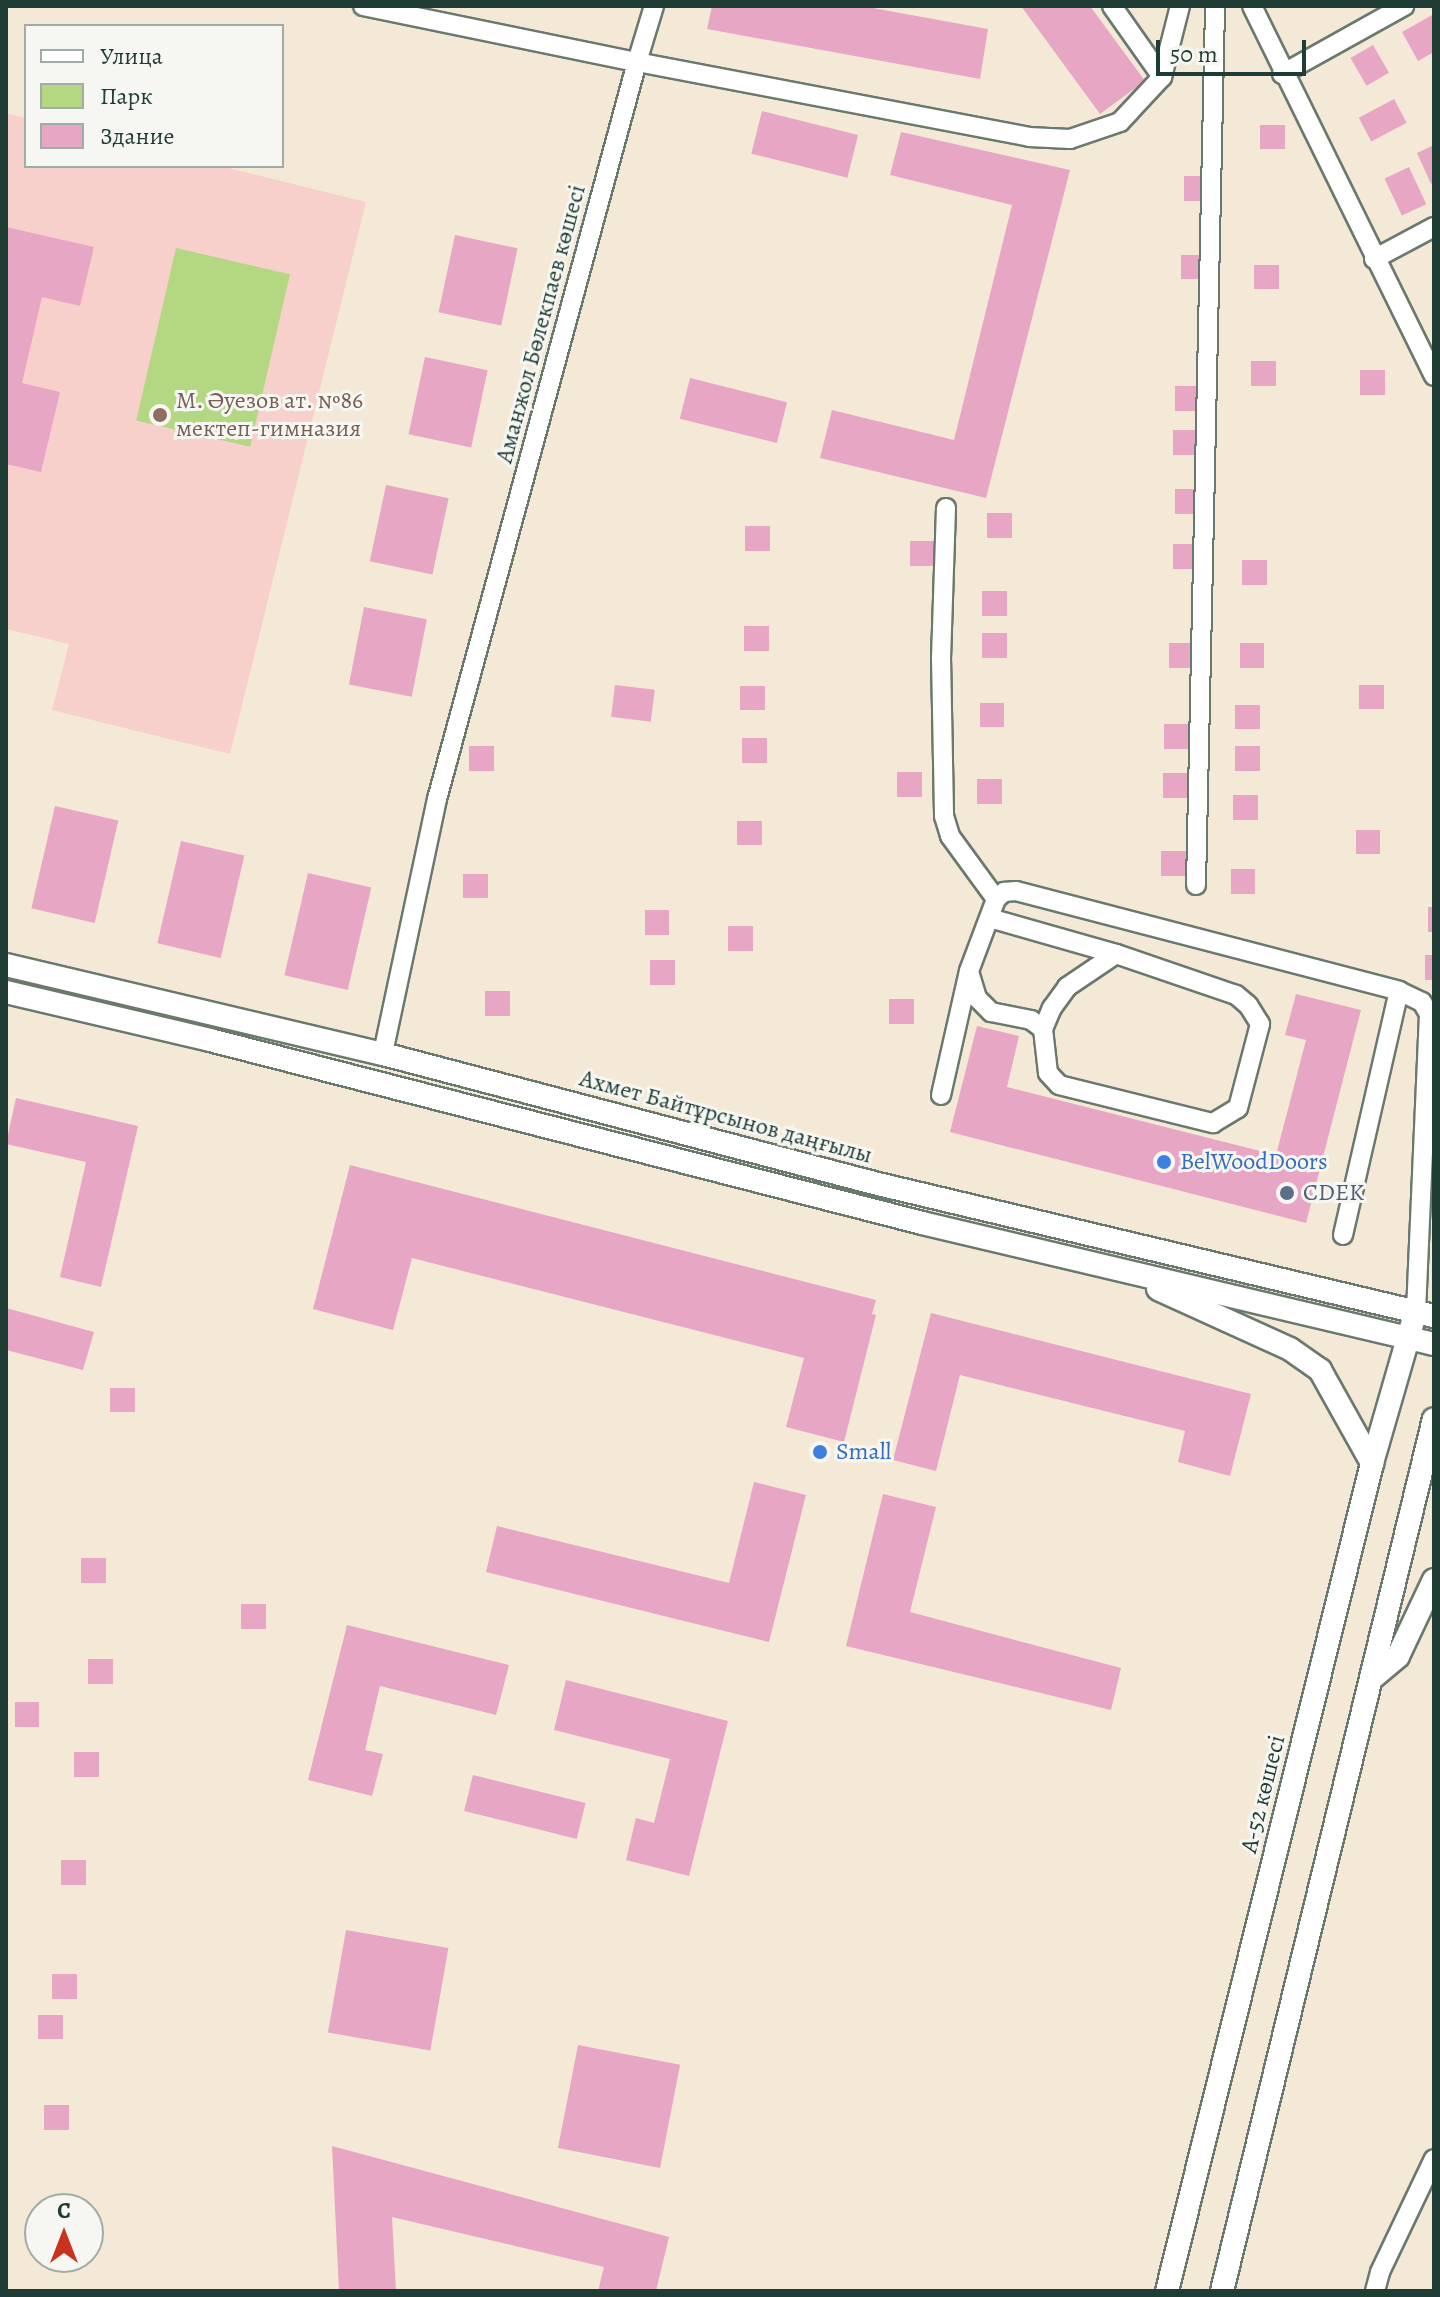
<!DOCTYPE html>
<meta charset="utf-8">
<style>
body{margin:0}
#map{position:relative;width:1440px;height:2297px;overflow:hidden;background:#f4e9d7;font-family:Alegreya,serif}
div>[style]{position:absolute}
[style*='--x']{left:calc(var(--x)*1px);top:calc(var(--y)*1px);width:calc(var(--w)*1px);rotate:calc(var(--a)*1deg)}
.built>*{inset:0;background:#f7d0cb}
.green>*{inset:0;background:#b3d881;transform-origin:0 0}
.building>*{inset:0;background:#e8a6c5;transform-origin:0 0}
.roads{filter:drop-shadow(2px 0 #6a796d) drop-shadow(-2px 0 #6a796d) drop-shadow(0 2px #6a796d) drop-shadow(0 -2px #6a796d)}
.minor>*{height:18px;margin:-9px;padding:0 9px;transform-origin:9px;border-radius:9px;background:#fff}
.tertiary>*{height:22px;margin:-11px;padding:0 11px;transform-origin:11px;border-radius:11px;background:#fff}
.dots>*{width:22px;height:22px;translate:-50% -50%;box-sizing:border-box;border:4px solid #f6f6f2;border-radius:50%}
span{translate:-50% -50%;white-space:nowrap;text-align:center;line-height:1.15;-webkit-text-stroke:6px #f6f6f2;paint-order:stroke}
.street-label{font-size:24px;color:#1f3d34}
.education-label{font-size:24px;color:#785e54}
.left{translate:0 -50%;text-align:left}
.shop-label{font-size:24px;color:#366cbe}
.service-label{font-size:24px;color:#4e5e75}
.frame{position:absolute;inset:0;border:8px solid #1f3d34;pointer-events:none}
.legend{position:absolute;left:24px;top:24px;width:260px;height:144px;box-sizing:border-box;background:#f6f6f2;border:2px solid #a0aca6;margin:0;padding:10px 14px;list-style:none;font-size:24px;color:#1f3d34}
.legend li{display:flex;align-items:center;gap:16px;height:40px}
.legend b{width:40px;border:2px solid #a0aca6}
.north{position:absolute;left:24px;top:2193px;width:80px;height:80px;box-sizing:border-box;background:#f6f6f2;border:2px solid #a0aca6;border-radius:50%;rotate:0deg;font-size:22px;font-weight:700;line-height:32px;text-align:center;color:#1f3d34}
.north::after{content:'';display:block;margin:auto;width:28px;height:36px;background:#c8321e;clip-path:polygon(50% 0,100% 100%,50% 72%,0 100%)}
.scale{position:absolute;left:1156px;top:40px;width:150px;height:36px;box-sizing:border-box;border:4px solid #1f3d34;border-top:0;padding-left:10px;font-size:24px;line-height:28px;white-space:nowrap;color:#1f3d34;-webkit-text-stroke:6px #f6f6f2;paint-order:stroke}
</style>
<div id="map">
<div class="built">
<div style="clip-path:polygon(6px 113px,26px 118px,26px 166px,221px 166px,366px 202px,230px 754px,52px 710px,69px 644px,6px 629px)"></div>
</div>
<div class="green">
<div style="left:176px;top:248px;width:117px;height:177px;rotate:13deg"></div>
</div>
<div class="building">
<div style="clip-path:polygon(712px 6px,862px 6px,988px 29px,980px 79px,707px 29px)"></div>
<div style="clip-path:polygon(1021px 6px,1090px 6px,1145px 81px,1100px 114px)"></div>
<div style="clip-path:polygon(1434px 14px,1434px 52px,1418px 61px,1402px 32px)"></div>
<div style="left:1373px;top:45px;width:32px;height:26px;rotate:60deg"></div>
<div style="left:1394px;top:99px;width:27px;height:40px;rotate:62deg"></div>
<div style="left:762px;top:111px;width:99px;height:44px;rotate:14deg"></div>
<div style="left:1260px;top:125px;width:25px;height:24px"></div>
<div style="clip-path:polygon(901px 132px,1070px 170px,986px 498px,820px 458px,832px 410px,954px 440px,1012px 205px,890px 175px)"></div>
<div style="clip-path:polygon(1434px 145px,1434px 182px,1431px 184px,1417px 153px)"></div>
<div style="left:1409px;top:167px;width:41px;height:27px;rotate:65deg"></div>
<div style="left:1184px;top:176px;width:25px;height:25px"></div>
<div style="clip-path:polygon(6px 227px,94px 247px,80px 306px,42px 297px,22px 383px,60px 392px,41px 472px,6px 464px)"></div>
<div style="left:455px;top:235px;width:64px;height:79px;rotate:12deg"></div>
<div style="left:1181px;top:255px;width:25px;height:24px"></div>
<div style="left:1254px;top:265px;width:25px;height:24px"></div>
<div style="left:425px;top:357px;width:64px;height:79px;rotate:12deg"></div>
<div style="left:1251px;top:361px;width:25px;height:25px"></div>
<div style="left:1360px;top:370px;width:25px;height:25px"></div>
<div style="left:690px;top:378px;width:100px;height:42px;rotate:14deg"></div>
<div style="left:1175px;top:386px;width:25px;height:25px"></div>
<div style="left:1173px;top:430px;width:25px;height:25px"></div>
<div style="left:386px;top:485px;width:64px;height:78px;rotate:12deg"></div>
<div style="left:1175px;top:489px;width:25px;height:25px"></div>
<div style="left:987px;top:513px;width:25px;height:25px"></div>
<div style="left:745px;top:526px;width:25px;height:25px"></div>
<div style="left:910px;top:541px;width:25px;height:25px"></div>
<div style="left:1173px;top:544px;width:25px;height:25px"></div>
<div style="left:1242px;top:560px;width:25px;height:25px"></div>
<div style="left:982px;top:591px;width:25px;height:25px"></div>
<div style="left:364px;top:607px;width:64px;height:79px;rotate:11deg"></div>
<div style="left:744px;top:626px;width:25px;height:25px"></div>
<div style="left:982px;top:633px;width:25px;height:25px"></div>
<div style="left:1169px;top:643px;width:25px;height:25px"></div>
<div style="left:1240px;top:643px;width:24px;height:25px"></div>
<div style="left:615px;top:685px;width:40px;height:32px;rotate:7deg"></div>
<div style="left:1359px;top:685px;width:25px;height:24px"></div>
<div style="left:740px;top:686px;width:25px;height:24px"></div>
<div style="left:980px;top:703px;width:24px;height:24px"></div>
<div style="left:1235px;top:705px;width:25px;height:24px"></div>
<div style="left:1164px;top:724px;width:25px;height:25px"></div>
<div style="left:742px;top:738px;width:25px;height:25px"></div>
<div style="left:469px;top:746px;width:25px;height:25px"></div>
<div style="left:1235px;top:746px;width:25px;height:25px"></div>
<div style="left:897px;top:772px;width:25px;height:25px"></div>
<div style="left:1163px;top:773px;width:25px;height:25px"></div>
<div style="left:977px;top:779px;width:25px;height:25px"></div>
<div style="left:1233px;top:795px;width:25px;height:25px"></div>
<div style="left:55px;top:806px;width:65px;height:105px;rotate:13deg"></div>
<div style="left:737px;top:821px;width:25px;height:24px"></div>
<div style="left:1356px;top:830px;width:24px;height:24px"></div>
<div style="left:181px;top:841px;width:65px;height:105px;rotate:13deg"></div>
<div style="left:1161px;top:851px;width:25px;height:25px"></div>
<div style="left:1231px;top:869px;width:24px;height:25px"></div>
<div style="left:308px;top:873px;width:65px;height:105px;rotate:13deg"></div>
<div style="left:463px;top:874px;width:25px;height:24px"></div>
<div style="left:1428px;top:907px;width:6px;height:25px"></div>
<div style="left:645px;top:910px;width:24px;height:25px"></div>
<div style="left:728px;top:926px;width:25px;height:25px"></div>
<div style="left:1425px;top:955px;width:9px;height:25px"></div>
<div style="left:650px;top:960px;width:25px;height:25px"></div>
<div style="left:485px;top:991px;width:25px;height:25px"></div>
<div style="clip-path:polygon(1296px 994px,1361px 1010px,1306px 1223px,950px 1132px,977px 1026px,1019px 1036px,1007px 1087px,1276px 1155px,1306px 1040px,1285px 1035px)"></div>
<div style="left:889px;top:999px;width:25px;height:25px"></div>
<div style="clip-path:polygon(16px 1098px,138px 1126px,101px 1287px,60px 1277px,86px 1162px,6px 1144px)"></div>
<div style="clip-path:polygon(350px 1165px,876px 1300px,872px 1314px,876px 1315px,844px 1442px,786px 1427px,804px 1358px,412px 1258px,393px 1330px,313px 1309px)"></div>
<div style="clip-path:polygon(6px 1308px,94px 1332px,83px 1370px,6px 1350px)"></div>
<div style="clip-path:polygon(931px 1313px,1251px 1394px,1230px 1476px,1178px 1462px,1185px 1431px,960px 1375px,936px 1471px,893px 1460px)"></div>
<div style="left:110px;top:1388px;width:25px;height:24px"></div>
<div style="clip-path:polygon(754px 1482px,806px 1495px,769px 1642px,486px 1572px,497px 1526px,729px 1583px)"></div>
<div style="clip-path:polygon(883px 1494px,936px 1507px,910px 1612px,1121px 1668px,1111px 1710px,846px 1646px)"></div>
<div style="left:81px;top:1558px;width:25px;height:25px"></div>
<div style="left:241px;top:1604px;width:25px;height:25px"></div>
<div style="clip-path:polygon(347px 1625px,509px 1665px,496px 1715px,380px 1686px,365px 1750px,383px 1754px,372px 1796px,308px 1780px)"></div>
<div style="left:88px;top:1659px;width:25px;height:25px"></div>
<div style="clip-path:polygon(566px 1680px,728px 1721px,689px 1876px,626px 1860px,636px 1818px,654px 1823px,670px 1759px,554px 1730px)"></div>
<div style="left:15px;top:1702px;width:24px;height:25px"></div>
<div style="left:74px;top:1752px;width:25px;height:25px"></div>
<div style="left:473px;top:1775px;width:116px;height:37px;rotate:14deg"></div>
<div style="left:61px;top:1860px;width:25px;height:25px"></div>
<div style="left:346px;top:1930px;width:104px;height:104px;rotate:10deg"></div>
<div style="left:52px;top:1974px;width:25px;height:25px"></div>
<div style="left:38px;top:2015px;width:25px;height:24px"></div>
<div style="left:578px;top:2045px;width:104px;height:105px;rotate:11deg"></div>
<div style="left:44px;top:2105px;width:25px;height:25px"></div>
<div style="clip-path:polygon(332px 2146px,669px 2237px,656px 2291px,598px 2291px,604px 2267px,392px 2217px,396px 2291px,339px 2291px)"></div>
</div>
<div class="roads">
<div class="minor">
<div style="--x:363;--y:6;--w:280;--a:11.6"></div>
<div style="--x:637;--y:62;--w:764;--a:105.18"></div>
<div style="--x:437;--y:799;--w:261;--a:102"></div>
<div style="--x:654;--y:6;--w:59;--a:106.9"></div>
<div style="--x:637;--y:62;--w:399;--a:10.8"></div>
<div style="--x:1029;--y:137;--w:41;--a:2.8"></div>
<div style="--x:1070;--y:139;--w:53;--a:-18.8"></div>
<div style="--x:1120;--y:122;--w:62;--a:-47"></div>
<div style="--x:1162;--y:77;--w:73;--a:-75.8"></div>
<div style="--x:1112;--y:6;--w:87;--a:54.8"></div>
<div style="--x:1252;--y:6;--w:412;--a:63.8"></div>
<div style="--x:1282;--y:74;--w:140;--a:-29.1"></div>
<div style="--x:1374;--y:259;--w:68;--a:-28.1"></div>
<div style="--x:946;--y:508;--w:149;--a:91.9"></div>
<div style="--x:941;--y:657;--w:159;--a:88.9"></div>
<div style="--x:944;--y:816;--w:21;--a:73"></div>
<div style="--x:950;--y:836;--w:78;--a:53.9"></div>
<div style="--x:1196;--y:885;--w:879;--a:-88.76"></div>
<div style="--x:970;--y:975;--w:24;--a:73"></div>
<div style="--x:977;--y:998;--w:20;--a:45"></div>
<div style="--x:991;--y:1012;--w:41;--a:11.3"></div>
<div style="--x:1031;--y:1020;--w:15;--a:37"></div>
<div style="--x:1043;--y:1029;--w:44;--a:83.5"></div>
<div style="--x:1048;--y:1073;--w:16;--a:47"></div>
<div style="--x:1059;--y:1085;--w:159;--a:13.9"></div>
<div style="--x:1213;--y:1123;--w:29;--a:-31"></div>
<div style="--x:1238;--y:1108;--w:87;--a:-75.3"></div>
<div style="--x:1260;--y:1024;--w:22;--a:-122"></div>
<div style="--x:1248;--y:1005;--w:16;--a:-140"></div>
<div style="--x:1236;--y:995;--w:127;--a:-161.1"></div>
<div style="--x:1116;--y:954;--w:131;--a:-164.1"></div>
<div style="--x:1043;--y:1029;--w:23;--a:-67"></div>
<div style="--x:1052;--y:1008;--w:26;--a:-54"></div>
<div style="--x:1067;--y:987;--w:59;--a:-34"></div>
<div style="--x:941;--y:1095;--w:127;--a:-77.3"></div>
<div style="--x:969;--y:971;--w:77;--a:-69.4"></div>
<div style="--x:996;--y:899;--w:11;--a:-41"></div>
<div style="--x:1004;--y:892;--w:12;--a:-5"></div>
<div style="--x:1016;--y:891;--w:396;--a:14.6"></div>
<div style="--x:1399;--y:991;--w:25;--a:26"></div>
<div style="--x:1422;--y:1002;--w:14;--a:60"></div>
<div style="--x:1429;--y:1014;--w:298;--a:92.5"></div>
<div style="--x:1343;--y:1235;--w:250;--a:-77.1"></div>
<div style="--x:1375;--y:2291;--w:20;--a:-75"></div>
<div style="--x:1380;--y:2272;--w:125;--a:-64.5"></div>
</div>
<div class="tertiary">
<div style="--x:6;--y:965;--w:387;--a:13.3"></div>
<div style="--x:383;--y:1054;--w:512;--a:14.72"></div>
<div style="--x:878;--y:1184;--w:571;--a:13.36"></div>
<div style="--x:6;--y:992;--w:210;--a:13.2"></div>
<div style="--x:210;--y:1040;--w:735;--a:14.41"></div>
<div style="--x:922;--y:1223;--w:526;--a:13.3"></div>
<div style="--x:1158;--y:1289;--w:145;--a:24.4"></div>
<div style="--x:1290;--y:1349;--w:37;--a:35"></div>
<div style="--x:1320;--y:1370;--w:107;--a:60.8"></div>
<div style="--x:1371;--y:1679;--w:35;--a:-40"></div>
<div style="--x:1398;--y:1656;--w:84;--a:-64.7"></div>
<div style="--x:1167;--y:2291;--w:853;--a:-76.09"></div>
<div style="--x:1372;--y:1463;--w:145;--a:-73.9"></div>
<div style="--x:1222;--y:2291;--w:897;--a:-76.34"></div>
</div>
</div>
<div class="dots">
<div style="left:160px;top:415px;background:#8d6e63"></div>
<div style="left:1164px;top:1162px;background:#3f7fe0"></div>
<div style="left:1287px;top:1193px;background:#5c6f8a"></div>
<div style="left:820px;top:1452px;background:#3f7fe0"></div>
</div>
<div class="street-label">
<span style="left:541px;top:324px;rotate:-75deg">Аманжол Бөлекпаев көшесі</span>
<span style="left:726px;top:1117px;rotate:15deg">Ахмет Байтұрсынов даңғылы</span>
<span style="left:1263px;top:1794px;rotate:-76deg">А-52 көшесі</span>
</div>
<div class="education-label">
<span class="left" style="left:176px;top:415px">М. Әуезов ат. №86<br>мектеп-гимназия</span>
</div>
<div class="shop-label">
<span class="left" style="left:1180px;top:1162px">BelWoodDoors</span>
<span class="left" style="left:836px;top:1452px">Small</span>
</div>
<div class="service-label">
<span class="left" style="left:1303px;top:1193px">CDEK</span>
</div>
<div class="frame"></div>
<ul class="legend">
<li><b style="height:10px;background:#fff"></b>Улица</li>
<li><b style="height:22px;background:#b3d881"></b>Парк</li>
<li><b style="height:22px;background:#e8a6c5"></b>Здание</li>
</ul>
<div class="north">С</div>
<div class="scale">50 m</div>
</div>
